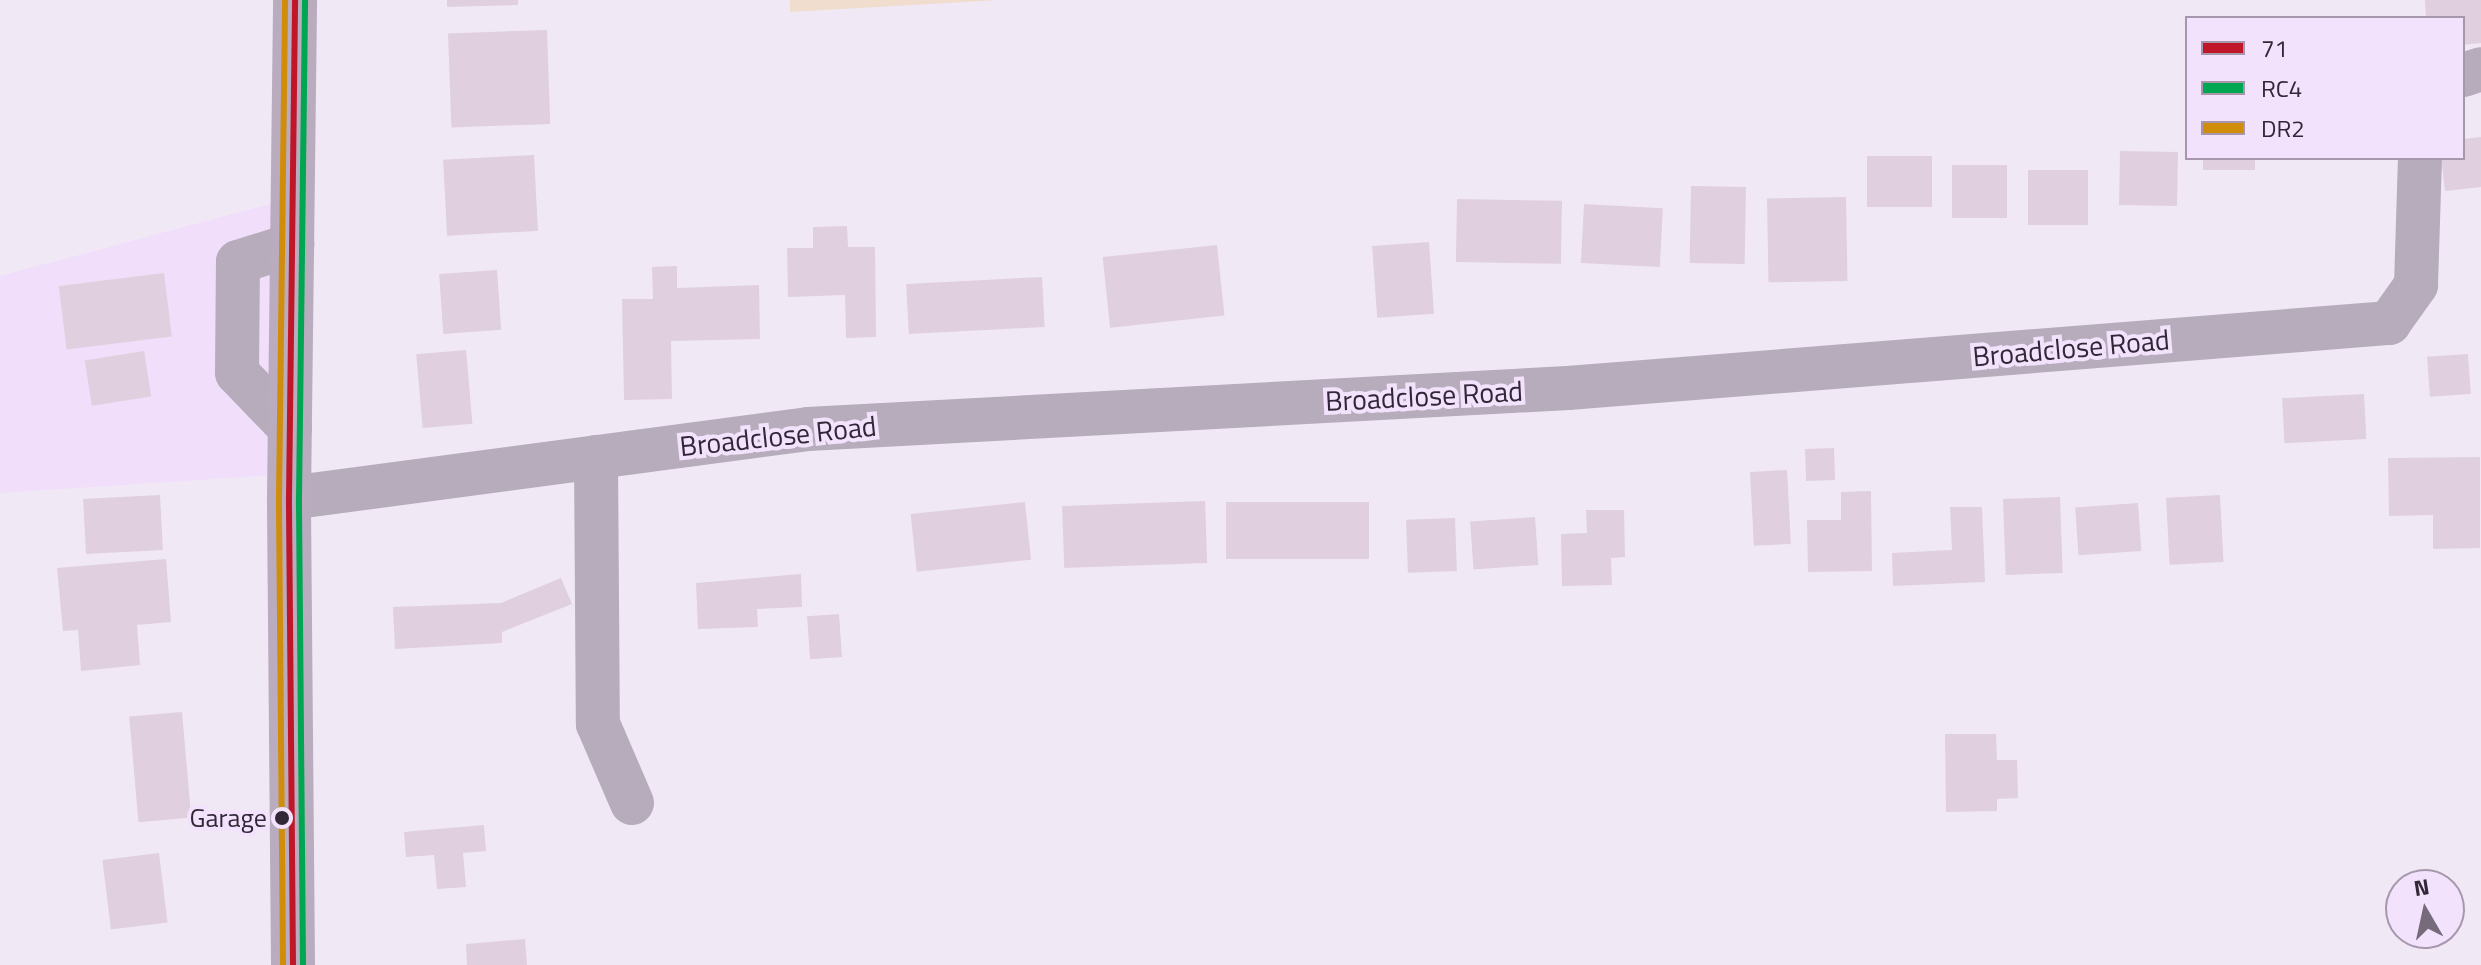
<!DOCTYPE html>
<style>
body{margin:0}
#map{position:relative;width:2481px;height:965px;overflow:hidden;background:#f1e8f6;font-family:"Titillium Web",sans-serif}
div>[style]{position:absolute}
[style*='--x']{left:calc(var(--x)*1px);top:calc(var(--y)*1px);width:calc(var(--w)*1px);rotate:calc(var(--a)*1deg)}
.built>*{inset:0;background:#f0defa}
.green>*{inset:0;background:#f1ddce}
.building>*{inset:0;background:#e0cfdf;transform-origin:0 0}
.minor>*{height:44px;margin:-22px;padding:0 22px;transform-origin:22px;border-radius:22px;background:#b6acbb}
.major>*{height:44px;margin:-22px;padding:0 22px;transform-origin:22px;border-radius:22px;background:#baacbf}
.bus-1>*{height:6px;margin:-3px;padding:0 3px;transform-origin:3px;border-radius:3px;background:#bf1729}
.bus-2>*{height:6px;margin:-3px;padding:0 3px;transform-origin:3px;border-radius:3px;background:#00a651}
.bus-3>*{height:6px;margin:-3px;padding:0 3px;transform-origin:3px;border-radius:3px;background:#d08d0b}
.dots>*{width:22px;height:22px;translate:-50% -50%;box-sizing:border-box;border:4px solid #f3e2fc;border-radius:50%}
span{translate:-50% -50%;white-space:nowrap;text-align:center;line-height:1.15;-webkit-text-stroke:8px #f3e2fc;paint-order:stroke}
.bus-label{font-size:26px;color:#322737}
.right{translate:-100% -50%;text-align:right}
.street-label{font-size:28px;color:#322737}
.legend{position:absolute;left:2185px;top:16px;width:280px;height:144px;box-sizing:border-box;background:#f3e2fc;border:2px solid #a697ad;margin:0;padding:10px 14px;list-style:none;font-size:24px;color:#322737}
.legend li{display:flex;align-items:center;gap:16px;height:40px}
.legend b{width:40px;border:2px solid #a697ad}
.north{position:absolute;left:2385px;top:869px;width:80px;height:80px;box-sizing:border-box;background:#f3e2fc;border:2px solid #a697ad;border-radius:50%;rotate:351deg;font-size:22px;font-weight:700;line-height:32px;text-align:center;color:#322737}
.north::after{content:'';display:block;margin:auto;width:28px;height:36px;background:#756b7a;clip-path:polygon(50% 0,100% 100%,50% 72%,0 100%)}
</style>
<div id="map">
<div class="built">
<div style="clip-path:polygon(293px 198px,289px 474px,0 493px,0 276px)"></div>
</div>
<div class="green">
<div style="clip-path:polygon(790px 0,999px 0,790px 12px)"></div>
</div>
<div class="building">
<div style="clip-path:polygon(447px 0,518px 0,518px 5px,447px 7px)"></div>
<div style="clip-path:polygon(2425px 0,2481px 0,2481px 43px,2463px 45px,2463px 18px,2426px 18px)"></div>
<div style="left:547px;top:30px;width:94px;height:99px;rotate:88deg"></div>
<div style="clip-path:polygon(2481px 137px,2481px 187px,2445px 191px,2441px 158px,2463px 158px,2463px 139px)"></div>
<div style="left:2120px;top:151px;width:58px;height:54px;rotate:1deg"></div>
<div style="left:534px;top:155px;width:76px;height:91px;rotate:87deg"></div>
<div style="left:1932px;top:156px;width:51px;height:65px;rotate:90deg"></div>
<div style="left:2203px;top:158px;width:52px;height:12px"></div>
<div style="left:1952px;top:165px;width:55px;height:53px"></div>
<div style="left:2088px;top:170px;width:55px;height:60px;rotate:90deg"></div>
<div style="left:1691px;top:186px;width:55px;height:77px;rotate:1deg"></div>
<div style="left:1846px;top:197px;width:84px;height:79px;rotate:89deg"></div>
<div style="left:1457px;top:199px;width:105px;height:63px;rotate:1deg"></div>
<div style="left:1584px;top:204px;width:79px;height:59px;rotate:3deg"></div>
<div style="clip-path:polygon(847px 226px,848px 247px,875px 247px,876px 337px,846px 338px,845px 295px,788px 297px,787px 248px,813px 248px,813px 227px)"></div>
<div style="left:1429px;top:242px;width:72px;height:57px;rotate:86deg"></div>
<div style="left:1217px;top:245px;width:71px;height:115px;rotate:84deg"></div>
<div style="clip-path:polygon(677px 266px,677px 288px,759px 285px,760px 339px,671px 341px,672px 399px,624px 400px,622px 299px,653px 299px,652px 267px)"></div>
<div style="left:497px;top:270px;width:60px;height:58px;rotate:86deg"></div>
<div style="left:164px;top:273px;width:64px;height:106px;rotate:83deg"></div>
<div style="left:1042px;top:277px;width:50px;height:136px;rotate:87deg"></div>
<div style="left:466px;top:350px;width:74px;height:50px;rotate:85deg"></div>
<div style="left:144px;top:351px;width:46px;height:60px;rotate:81deg"></div>
<div style="left:2468px;top:354px;width:40px;height:41px;rotate:86deg"></div>
<div style="left:2364px;top:394px;width:45px;height:82px;rotate:87deg"></div>
<div style="left:1834px;top:448px;width:32px;height:29px;rotate:88deg"></div>
<div style="clip-path:polygon(2480px 457px,2480px 548px,2433px 549px,2433px 515px,2389px 516px,2388px 458px)"></div>
<div style="left:1787px;top:470px;width:74px;height:37px;rotate:87deg"></div>
<div style="clip-path:polygon(1871px 491px,1872px 571px,1808px 572px,1807px 520px,1841px 520px,1841px 492px)"></div>
<div style="left:160px;top:495px;width:55px;height:77px;rotate:87deg"></div>
<div style="left:2220px;top:495px;width:67px;height:54px;rotate:87deg"></div>
<div style="left:2060px;top:497px;width:76px;height:57px;rotate:88deg"></div>
<div style="left:1205px;top:501px;width:62px;height:143px;rotate:88deg"></div>
<div style="left:1025px;top:502px;width:58px;height:115px;rotate:84deg"></div>
<div style="left:1226px;top:502px;width:143px;height:57px"></div>
<div style="left:2138px;top:503px;width:48px;height:63px;rotate:86deg"></div>
<div style="clip-path:polygon(1950px 507px,1982px 507px,1985px 582px,1893px 586px,1892px 553px,1952px 550px)"></div>
<div style="clip-path:polygon(1586px 510px,1624px 510px,1625px 557px,1611px 558px,1612px 585px,1562px 586px,1561px 534px,1587px 533px)"></div>
<div style="left:1535px;top:517px;width:48px;height:65px;rotate:86deg"></div>
<div style="left:1455px;top:518px;width:53px;height:49px;rotate:88deg"></div>
<div style="clip-path:polygon(166px 559px,171px 622px,137px 625px,140px 665px,81px 671px,78px 630px,63px 631px,57px 568px)"></div>
<div style="clip-path:polygon(801px 574px,802px 607px,757px 609px,758px 627px,698px 629px,696px 583px)"></div>
<div style="clip-path:polygon(561px 578px,572px 604px,502px 632px,502px 643px,395px 649px,393px 607px,501px 603px)"></div>
<div style="left:839px;top:614px;width:43px;height:32px;rotate:86deg"></div>
<div style="left:182px;top:712px;width:106px;height:53px;rotate:85deg"></div>
<div style="clip-path:polygon(1945px 734px,1996px 734px,1997px 760px,2017px 760px,2018px 798px,1997px 799px,1997px 811px,1946px 812px)"></div>
<div style="clip-path:polygon(484px 825px,486px 851px,463px 853px,466px 887px,437px 889px,434px 855px,406px 857px,404px 832px)"></div>
<div style="left:159px;top:853px;width:70px;height:57px;rotate:83deg"></div>
<div style="clip-path:polygon(525px 939px,527px 965px,467px 965px,466px 944px)"></div>
</div>
<div class="minor">
<div style="--x:2463;--y:75;--w:19;--a:-18"></div>
<div style="--x:290;--y:428;--w:76;--a:-133.9"></div>
<div style="--x:237;--y:373;--w:111;--a:-89.5"></div>
<div style="--x:238;--y:262;--w:57;--a:-17.5"></div>
<div style="--x:596;--y:457;--w:267;--a:89.6"></div>
<div style="--x:598;--y:724;--w:86;--a:66.7"></div>
<div style="--x:289;--y:498;--w:524;--a:-7.57"></div>
<div style="--x:808;--y:429;--w:761;--a:-3.09"></div>
<div style="--x:1568;--y:388;--w:824;--a:-4.53"></div>
<div style="--x:2389;--y:323;--w:47;--a:-54.6"></div>
<div style="--x:2416;--y:285;--w:127;--a:-88.2"></div>
</div>
<div class="major">
<div style="--x:293;--y:965;--w:467;--a:-90.5"></div>
<div style="--x:289;--y:498;--w:498;--a:-89.3"></div>
</div>
<div class="bus-1">
<div style="--x:293;--y:965;--w:467;--a:-90.5"></div>
<div style="--x:289;--y:498;--w:498;--a:-89.3"></div>
</div>
<div class="bus-2">
<div style="--x:303;--y:965;--w:467;--a:-90.5"></div>
<div style="--x:299;--y:498;--w:498;--a:-89.3"></div>
</div>
<div class="bus-3">
<div style="--x:283;--y:965;--w:467;--a:-90.5"></div>
<div style="--x:279;--y:498;--w:498;--a:-89.3"></div>
</div>
<div class="dots">
<div style="left:282px;top:818px;background:#322737"></div>
</div>
<div class="bus-label">
<span class="right" style="left:267px;top:818px">Garage</span>
</div>
<div class="street-label">
<span style="left:2071px;top:348px;rotate:-5deg">Broadclose Road</span>
<span style="left:1424px;top:396px;rotate:-3deg">Broadclose Road</span>
<span style="left:778px;top:436px;rotate:-6deg">Broadclose Road</span>
</div>
<ul class="legend">
<li><b style="height:10px;background:#bf1729"></b>71</li>
<li><b style="height:10px;background:#00a651"></b>RC4</li>
<li><b style="height:10px;background:#d08d0b"></b>DR2</li>
</ul>
<div class="north">N</div>
</div>
